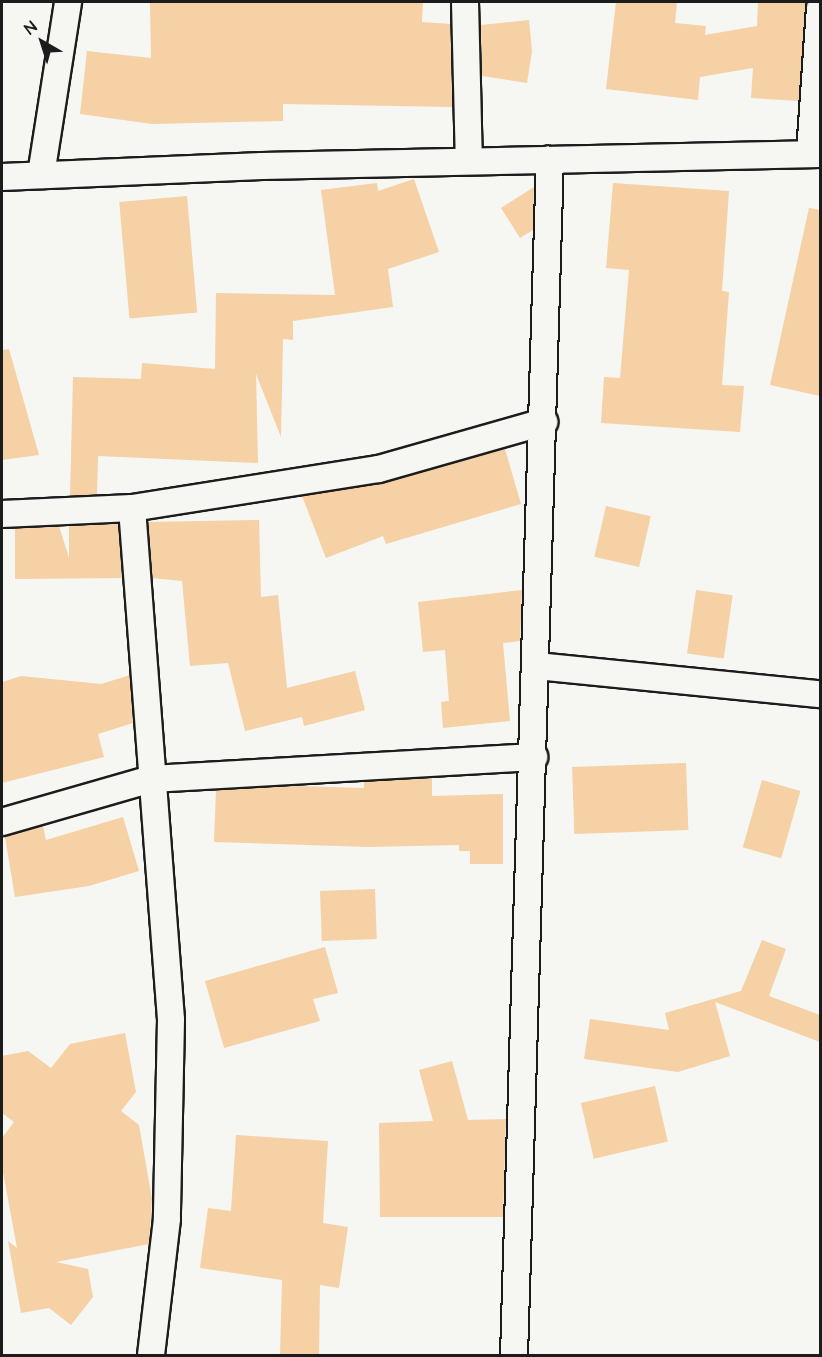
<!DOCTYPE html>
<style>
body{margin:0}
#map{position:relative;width:822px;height:1357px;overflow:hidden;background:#f6f6f2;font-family:"Architects Daughter",sans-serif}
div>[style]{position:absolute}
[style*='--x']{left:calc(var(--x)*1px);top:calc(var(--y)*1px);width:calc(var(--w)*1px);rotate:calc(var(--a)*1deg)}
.building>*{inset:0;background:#f5d1a5;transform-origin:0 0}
.roads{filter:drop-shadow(2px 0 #1c1c1c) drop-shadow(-2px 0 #1c1c1c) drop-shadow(0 2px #1c1c1c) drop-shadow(0 -2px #1c1c1c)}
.street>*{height:26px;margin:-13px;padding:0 13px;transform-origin:13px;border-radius:13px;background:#f6f6f2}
span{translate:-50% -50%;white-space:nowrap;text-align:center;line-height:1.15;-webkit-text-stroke:4.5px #f6f6f2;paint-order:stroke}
.frame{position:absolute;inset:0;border:3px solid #1c1c1c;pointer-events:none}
.north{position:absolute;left:12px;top:12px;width:60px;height:60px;-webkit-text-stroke:4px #f6f6f2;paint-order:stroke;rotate:321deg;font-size:16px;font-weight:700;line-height:24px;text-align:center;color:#1c1c1c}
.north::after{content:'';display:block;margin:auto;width:21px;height:27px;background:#1c1c1c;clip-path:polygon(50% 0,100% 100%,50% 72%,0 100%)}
</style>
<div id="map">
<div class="building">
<div style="clip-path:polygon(150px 2px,423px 2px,422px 22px,451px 24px,453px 107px,283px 104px,283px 121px,152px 124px,80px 114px,87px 51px,151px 58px)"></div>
<div style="clip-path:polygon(616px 2px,677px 2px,675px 23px,706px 26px,705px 35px,757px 26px,758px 2px,807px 2px,799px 101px,751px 98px,753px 68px,700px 77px,698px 100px,606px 89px)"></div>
<div style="clip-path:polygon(529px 20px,532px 51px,527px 83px,482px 76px,481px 25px)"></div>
<div style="clip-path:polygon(414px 179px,439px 252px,388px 269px,393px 307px,293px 321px,293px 340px,283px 339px,281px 437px,256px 374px,258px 463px,98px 456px,97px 495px,70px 496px,73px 377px,141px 379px,142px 363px,215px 369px,216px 293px,335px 295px,321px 190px,377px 183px,378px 191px)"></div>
<div style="clip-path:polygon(613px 183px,729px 191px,722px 291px,729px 292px,722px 385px,744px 386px,740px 432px,601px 423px,604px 377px,620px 378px,629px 270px,606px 268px)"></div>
<div style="clip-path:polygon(534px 187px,533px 230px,520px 238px,501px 208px)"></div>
<div style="left:187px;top:196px;width:117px;height:68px;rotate:85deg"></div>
<div style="clip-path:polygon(809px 208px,820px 210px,820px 396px,770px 385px)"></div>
<div style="clip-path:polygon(9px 349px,39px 455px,2px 460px,2px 350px)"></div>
<div style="clip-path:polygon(505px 449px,521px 504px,386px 544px,383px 536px,326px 558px,302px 496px,383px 483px)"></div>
<div style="left:606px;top:506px;width:46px;height:52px;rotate:13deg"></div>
<div style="clip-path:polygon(259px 520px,261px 597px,278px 595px,287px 688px,355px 671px,365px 710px,304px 726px,302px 717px,245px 731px,228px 663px,190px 666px,182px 581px,152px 578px,148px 522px)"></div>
<div style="clip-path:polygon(118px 524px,122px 578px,15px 579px,15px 528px,59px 526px,69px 558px,69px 526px)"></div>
<div style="clip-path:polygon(522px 590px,520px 641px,503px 643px,510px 721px,443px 728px,441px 702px,449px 701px,445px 650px,423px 652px,418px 602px)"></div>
<div style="left:696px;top:590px;width:37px;height:64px;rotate:8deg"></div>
<div style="clip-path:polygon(130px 675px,133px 723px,98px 734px,104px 757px,2px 783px,2px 682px,21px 676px,101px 684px)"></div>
<div style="left:686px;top:763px;width:67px;height:114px;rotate:88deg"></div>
<div style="clip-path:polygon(432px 778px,432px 796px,503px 794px,503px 864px,470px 864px,470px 851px,459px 851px,459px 845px,368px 847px,214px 842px,216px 790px,297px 786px,364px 788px,364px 782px)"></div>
<div style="left:762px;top:780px;width:40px;height:70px;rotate:16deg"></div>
<div style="clip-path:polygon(123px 817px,139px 871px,89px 886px,15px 897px,5px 837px,43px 826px,46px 840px)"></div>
<div style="left:375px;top:889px;width:50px;height:55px;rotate:88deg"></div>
<div style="clip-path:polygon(762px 940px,786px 949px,769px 996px,820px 1015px,820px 1042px,715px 1002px,730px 1056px,678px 1072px,584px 1059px,590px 1019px,669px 1030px,665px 1013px,741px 991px)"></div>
<div style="clip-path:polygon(325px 947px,338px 993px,313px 999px,320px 1021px,224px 1048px,205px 981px)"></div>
<div style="clip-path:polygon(125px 1033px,136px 1092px,121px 1111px,139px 1125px,152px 1199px,149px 1244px,56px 1262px,88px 1269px,93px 1297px,71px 1325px,49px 1308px,21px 1313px,8px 1241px,17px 1248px,2px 1167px,2px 1138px,14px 1122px,2px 1113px,2px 1056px,28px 1051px,51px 1068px,70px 1044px)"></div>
<div style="clip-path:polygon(452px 1061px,468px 1120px,506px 1119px,503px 1217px,380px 1217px,379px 1123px,433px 1121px,419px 1070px)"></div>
<div style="left:655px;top:1086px;width:57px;height:76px;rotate:77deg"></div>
<div style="clip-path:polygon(236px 1135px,328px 1141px,323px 1223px,348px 1227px,339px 1288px,320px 1285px,319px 1356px,280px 1356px,282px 1280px,200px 1268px,208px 1208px,231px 1211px)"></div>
</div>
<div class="roads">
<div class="street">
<div style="--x:465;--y:2;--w:159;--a:88.6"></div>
<div style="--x:810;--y:154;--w:146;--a:-86.1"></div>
<div style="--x:41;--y:175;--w:175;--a:-81.1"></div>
<div style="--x:2;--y:177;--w:260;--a:-2.4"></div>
<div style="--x:262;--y:166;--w:558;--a:-1.23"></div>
<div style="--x:132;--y:508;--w:513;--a:85.64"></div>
<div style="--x:171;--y:1020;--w:199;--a:91.2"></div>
<div style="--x:167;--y:1219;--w:138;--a:96.7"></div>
<div style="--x:2;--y:514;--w:130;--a:-2.6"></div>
<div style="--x:132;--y:508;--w:250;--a:-9"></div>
<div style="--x:379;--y:469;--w:172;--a:-15.9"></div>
<div style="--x:537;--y:666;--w:284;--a:5.7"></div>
<div style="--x:2;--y:822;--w:155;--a:-16.1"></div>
<div style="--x:151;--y:779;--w:384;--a:-3.3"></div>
<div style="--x:514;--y:1356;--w:1197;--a:-88.28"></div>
</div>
</div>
<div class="frame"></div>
<div class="north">N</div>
</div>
